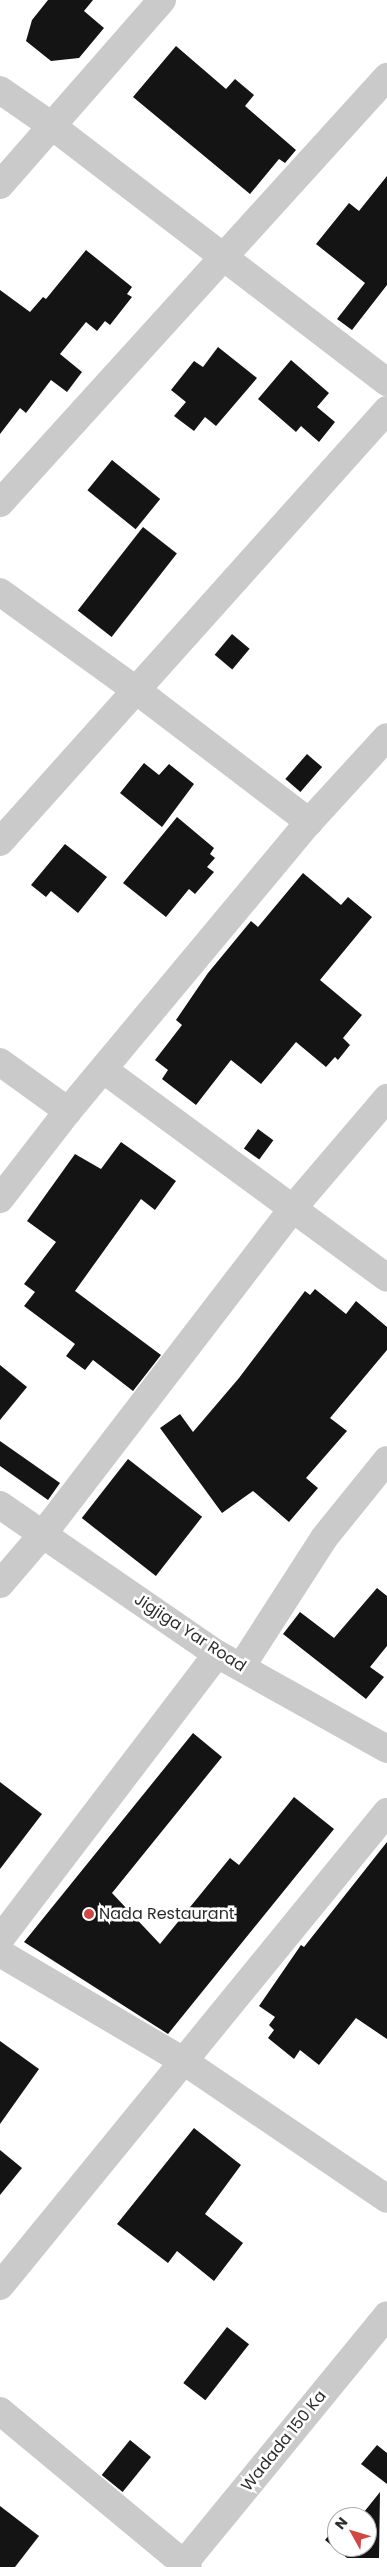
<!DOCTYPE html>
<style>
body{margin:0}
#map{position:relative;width:387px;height:2567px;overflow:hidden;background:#fff;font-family:Poppins,sans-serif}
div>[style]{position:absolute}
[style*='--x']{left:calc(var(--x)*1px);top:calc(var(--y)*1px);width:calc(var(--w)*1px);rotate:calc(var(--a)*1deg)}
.building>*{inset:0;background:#141414;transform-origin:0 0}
.minor>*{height:28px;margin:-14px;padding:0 14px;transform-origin:14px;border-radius:14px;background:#cacaca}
.dots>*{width:14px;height:14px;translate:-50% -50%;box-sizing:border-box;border:2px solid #fff;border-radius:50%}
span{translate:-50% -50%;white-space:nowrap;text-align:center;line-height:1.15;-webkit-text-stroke:5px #fff;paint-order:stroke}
.street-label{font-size:16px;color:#2d2d2d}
.poi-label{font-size:16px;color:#2d2d2d}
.left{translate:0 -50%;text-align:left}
.north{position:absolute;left:327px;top:2507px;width:50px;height:50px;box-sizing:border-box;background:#fff;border:1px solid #ababab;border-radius:50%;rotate:309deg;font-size:14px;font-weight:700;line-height:20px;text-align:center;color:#2d2d2d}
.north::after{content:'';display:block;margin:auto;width:18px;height:22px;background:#d04843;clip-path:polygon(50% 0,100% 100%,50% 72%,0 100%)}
</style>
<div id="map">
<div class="building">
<div style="clip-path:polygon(48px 0,93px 0,84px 11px,104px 28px,79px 58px,51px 61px,26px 41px,32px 20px)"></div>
<div style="clip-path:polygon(176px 46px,226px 89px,235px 79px,254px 95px,245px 106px,296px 150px,285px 163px,279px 159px,250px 194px,133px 97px)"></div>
<div style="clip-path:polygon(387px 176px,387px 285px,352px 330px,337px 319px,365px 283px,316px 244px,349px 203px,359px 211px)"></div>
<div style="clip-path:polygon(86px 250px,132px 287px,127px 294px,132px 297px,110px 325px,105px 321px,97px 331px,86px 322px,60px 354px,82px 372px,67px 392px,51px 380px,26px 413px,20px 408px,0 434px,0 290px,30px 312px,43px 297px,46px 299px)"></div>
<div style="clip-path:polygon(218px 347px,257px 378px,216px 426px,205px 417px,194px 431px,174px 416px,186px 402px,171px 390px,194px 361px,203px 367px)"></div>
<div style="clip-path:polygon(291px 360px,329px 393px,317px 407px,335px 422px,319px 442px,301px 426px,296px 432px,258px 399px)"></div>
<div style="left:112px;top:460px;width:62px;height:39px;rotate:39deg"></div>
<div style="left:143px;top:527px;width:43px;height:106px;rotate:38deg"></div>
<div style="left:232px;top:634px;width:23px;height:27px;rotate:40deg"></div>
<div style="left:307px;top:754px;width:20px;height:33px;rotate:41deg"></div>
<div style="clip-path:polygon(144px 763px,159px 775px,169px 764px,194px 784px,162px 827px,120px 793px)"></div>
<div style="clip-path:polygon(177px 817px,214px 848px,210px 854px,215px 858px,207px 867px,214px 872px,195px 894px,189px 889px,166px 917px,123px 883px)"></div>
<div style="clip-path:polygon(65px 844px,107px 877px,78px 913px,51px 891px,46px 897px,31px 885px)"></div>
<div style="clip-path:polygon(303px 873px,341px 905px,348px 897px,372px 917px,320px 980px,362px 1015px,343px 1038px,350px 1045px,338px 1060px,335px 1057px,326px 1067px,296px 1042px,261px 1084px,231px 1060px,196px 1105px,162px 1079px,168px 1070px,155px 1060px,182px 1025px,176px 1020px,208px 973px,251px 921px,258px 927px)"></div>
<div style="left:258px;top:1129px;width:19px;height:24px;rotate:36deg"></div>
<div style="clip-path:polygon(121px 1142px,176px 1181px,155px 1210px,141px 1199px,75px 1291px,161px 1355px,133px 1391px,93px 1360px,85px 1370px,66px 1356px,75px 1344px,24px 1306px,35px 1292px,24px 1284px,56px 1242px,27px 1221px,75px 1154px,101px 1169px)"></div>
<div style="clip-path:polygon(315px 1289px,346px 1314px,356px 1301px,387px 1327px,387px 1350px,330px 1418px,347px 1431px,306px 1478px,318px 1488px,289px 1522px,253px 1491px,222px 1513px,160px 1428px,180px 1414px,193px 1432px,239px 1378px,305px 1291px,310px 1295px)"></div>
<div style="clip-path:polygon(0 1365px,27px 1387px,0 1420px)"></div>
<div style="clip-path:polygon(0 1441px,60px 1483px,48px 1500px,0 1466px)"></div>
<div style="left:128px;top:1459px;width:94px;height:75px;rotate:38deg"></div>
<div style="clip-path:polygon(377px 1588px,387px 1596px,387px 1646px,370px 1667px,384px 1677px,366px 1699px,283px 1634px,300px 1612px,334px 1638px)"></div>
<div style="clip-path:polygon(193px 1733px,222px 1757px,112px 1893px,160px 1944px,230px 1858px,239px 1865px,294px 1797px,334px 1829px,168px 2034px,24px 1942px)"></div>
<div style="clip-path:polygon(0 1782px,42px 1814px,0 1869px)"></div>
<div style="clip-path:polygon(387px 1842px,387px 2039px,356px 2018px,319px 2065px,300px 2050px,294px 2059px,268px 2038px,274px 2030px,269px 2025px,275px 2017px,259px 2006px,301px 1945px,304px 1947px)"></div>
<div style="clip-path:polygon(0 2041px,39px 2069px,0 2124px)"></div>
<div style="clip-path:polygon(194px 2128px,241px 2165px,205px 2214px,243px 2243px,214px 2281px,177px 2251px,168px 2263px,117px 2224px)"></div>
<div style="clip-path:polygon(0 2150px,22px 2168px,0 2195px)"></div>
<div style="left:227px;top:2327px;width:28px;height:71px;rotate:38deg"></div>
<div style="left:130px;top:2440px;width:27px;height:45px;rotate:39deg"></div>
<div style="clip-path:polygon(377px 2445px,387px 2453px,387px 2484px,361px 2464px)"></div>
<div style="clip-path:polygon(380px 2492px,379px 2558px,347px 2558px,325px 2540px,337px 2525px,337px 2547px,367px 2547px,367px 2517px,360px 2517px)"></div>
<div style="clip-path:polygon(0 2506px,39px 2536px,15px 2567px,0 2567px)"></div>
</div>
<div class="minor">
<div style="--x:0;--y:90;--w:63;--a:34.7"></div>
<div style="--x:52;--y:126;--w:422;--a:37.4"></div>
<div style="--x:0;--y:185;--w:246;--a:-48.8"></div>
<div style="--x:0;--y:503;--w:576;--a:-47.75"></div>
<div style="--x:0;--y:592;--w:168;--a:35.8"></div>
<div style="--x:136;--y:690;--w:218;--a:37.3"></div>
<div style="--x:0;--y:842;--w:580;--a:-48.14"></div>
<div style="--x:0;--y:1062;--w:84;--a:35.8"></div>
<div style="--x:104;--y:1070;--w:351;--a:36.3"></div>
<div style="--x:0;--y:1199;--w:111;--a:-52.3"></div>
<div style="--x:68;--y:1111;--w:376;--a:-50.2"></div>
<div style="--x:309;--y:822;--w:115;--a:-47.5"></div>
<div style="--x:0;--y:1505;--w:263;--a:34.5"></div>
<div style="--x:217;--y:1654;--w:195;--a:29.2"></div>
<div style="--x:0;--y:1584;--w:66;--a:-49.3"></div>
<div style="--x:43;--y:1534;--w:411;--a:-52.5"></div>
<div style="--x:293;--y:1208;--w:145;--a:-49.5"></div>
<div style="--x:241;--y:1667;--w:153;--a:-57.2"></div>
<div style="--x:324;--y:1538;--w:100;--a:-51.1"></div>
<div style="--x:0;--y:1939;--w:358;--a:-52.7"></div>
<div style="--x:0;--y:1953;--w:215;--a:30.5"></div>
<div style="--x:185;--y:2062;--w:244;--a:34.1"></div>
<div style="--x:0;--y:2286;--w:612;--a:-50.77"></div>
<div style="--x:0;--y:2411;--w:244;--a:39.7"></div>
<div style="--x:181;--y:2567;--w:325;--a:-50.7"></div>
</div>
<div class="dots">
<div style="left:89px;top:1914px;background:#d04843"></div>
</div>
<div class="street-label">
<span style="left:190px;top:1633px;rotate:33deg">Jigjiga Yar Road</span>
<span style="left:284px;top:2441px;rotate:-51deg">Wadada 150 Ka</span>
</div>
<div class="poi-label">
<span class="left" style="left:99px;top:1914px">Nada Restaurant</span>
</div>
<div class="north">N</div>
</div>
